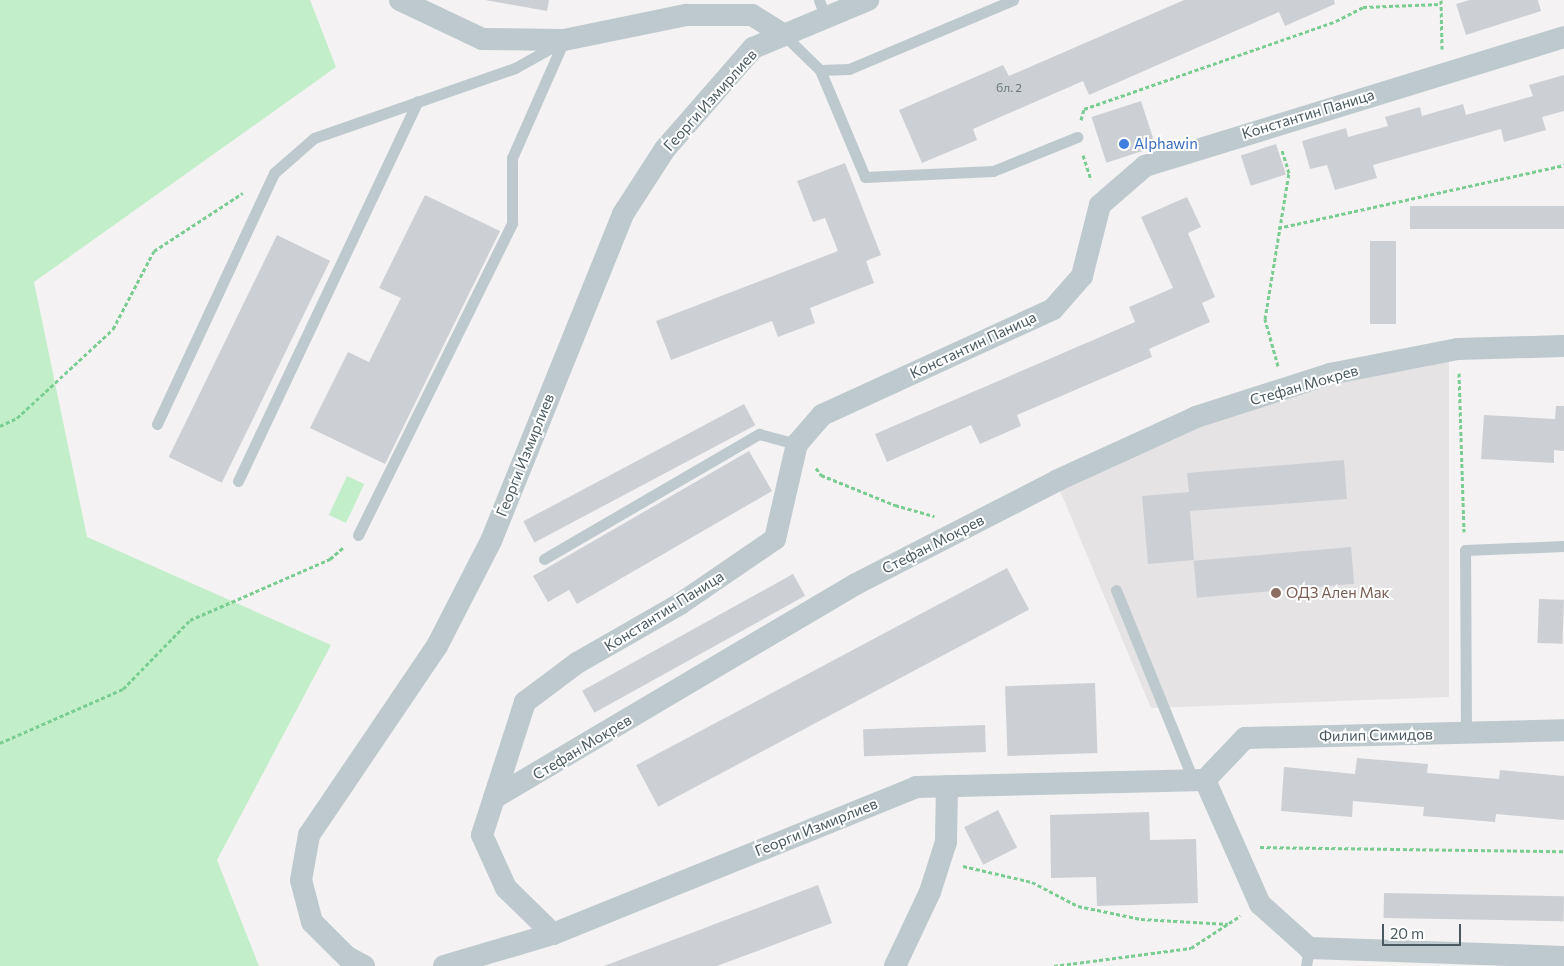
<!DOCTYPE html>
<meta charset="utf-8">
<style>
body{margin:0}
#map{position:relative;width:1564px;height:966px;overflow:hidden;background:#f4f2f2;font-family:Commissioner,sans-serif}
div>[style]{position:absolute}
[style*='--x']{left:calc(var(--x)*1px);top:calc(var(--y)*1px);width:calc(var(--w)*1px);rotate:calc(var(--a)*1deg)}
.education>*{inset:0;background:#e5e3e4}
.green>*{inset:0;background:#c2efc9;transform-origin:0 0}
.building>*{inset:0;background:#ccd0d4;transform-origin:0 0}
.path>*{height:3px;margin-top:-1.5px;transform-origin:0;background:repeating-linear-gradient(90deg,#7acd92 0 4px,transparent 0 6.5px)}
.service>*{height:11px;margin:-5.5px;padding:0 5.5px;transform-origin:5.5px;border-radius:5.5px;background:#bdc9cd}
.minor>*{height:22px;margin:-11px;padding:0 11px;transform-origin:11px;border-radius:11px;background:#bdc9cd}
.dots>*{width:14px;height:14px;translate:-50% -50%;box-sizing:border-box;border:2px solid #fff;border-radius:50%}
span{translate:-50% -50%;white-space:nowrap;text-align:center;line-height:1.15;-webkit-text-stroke:4px #fff;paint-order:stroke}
.number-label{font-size:12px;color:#6a777c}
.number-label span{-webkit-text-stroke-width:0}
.street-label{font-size:15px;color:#49595f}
.shop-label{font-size:15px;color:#366cbe}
.left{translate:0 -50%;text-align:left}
.education-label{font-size:15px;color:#785e54}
.scale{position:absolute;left:1382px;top:924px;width:79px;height:22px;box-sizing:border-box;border:2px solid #49595f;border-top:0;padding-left:6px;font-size:15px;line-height:18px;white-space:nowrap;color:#49595f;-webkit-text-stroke:4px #fff;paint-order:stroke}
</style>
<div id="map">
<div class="education">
<div style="clip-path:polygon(1449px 360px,1449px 697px,1151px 708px,1059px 488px,1200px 424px,1336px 384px)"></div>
</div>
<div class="green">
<div style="clip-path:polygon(0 0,310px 0,336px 67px,34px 282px,87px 537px,331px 645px,217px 860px,259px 966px,0 966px)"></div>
<div style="left:347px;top:476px;width:19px;height:43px;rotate:25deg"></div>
</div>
<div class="building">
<div style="clip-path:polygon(485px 0,549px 0,547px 11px)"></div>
<div style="clip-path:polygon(1184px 0,1334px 0,1335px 4px,1285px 26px,1279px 12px,1089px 95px,1083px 81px,973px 129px,977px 140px,922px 163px,899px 110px,1003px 65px,1009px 76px)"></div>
<div style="clip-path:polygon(1470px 0,1538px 0,1541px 11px,1466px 35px,1456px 4px)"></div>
<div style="clip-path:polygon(1564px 75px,1564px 111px,1542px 117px,1546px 130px,1504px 142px,1501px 129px,1373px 165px,1377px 178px,1335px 190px,1327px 165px,1310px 169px,1302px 141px,1346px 128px,1348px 137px,1388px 126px,1385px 117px,1420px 107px,1422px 116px,1463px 104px,1466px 115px,1533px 96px,1529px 85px)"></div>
<div style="left:1141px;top:101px;width:48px;height:52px;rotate:72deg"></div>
<div style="left:1276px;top:144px;width:32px;height:37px;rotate:72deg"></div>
<div style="clip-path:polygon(845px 163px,881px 255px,866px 261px,874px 283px,810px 308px,815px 323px,778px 337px,772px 321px,671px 360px,656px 321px,838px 251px,825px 218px,813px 222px,797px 181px)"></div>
<div style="clip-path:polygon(425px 195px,500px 231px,385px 464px,310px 428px,348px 352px,369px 362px,401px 298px,379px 288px)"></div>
<div style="clip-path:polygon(1187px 197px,1201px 227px,1188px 233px,1215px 297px,1202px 303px,1210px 322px,1149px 349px,1152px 357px,1017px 415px,1021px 426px,980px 444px,971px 425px,887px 462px,875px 434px,1135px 322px,1129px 307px,1173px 288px,1141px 217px)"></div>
<div style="left:1410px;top:206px;width:154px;height:23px"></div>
<div style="left:277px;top:235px;width:59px;height:247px;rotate:26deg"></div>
<div style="left:1396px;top:241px;width:83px;height:26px;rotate:90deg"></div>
<div style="left:744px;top:404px;width:24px;height:250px;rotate:62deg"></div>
<div style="clip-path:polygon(1556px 406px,1564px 406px,1564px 451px,1554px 450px,1554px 463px,1481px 459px,1484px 415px,1555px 419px)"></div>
<div style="clip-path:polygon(749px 451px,772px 491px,577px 604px,569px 590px,548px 602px,533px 576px)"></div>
<div style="clip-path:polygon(1344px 460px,1347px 499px,1190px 511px,1194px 560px,1148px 564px,1142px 496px,1189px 492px,1187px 473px)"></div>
<div style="left:1351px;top:547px;width:37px;height:158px;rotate:85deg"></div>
<div style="left:1007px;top:568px;width:47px;height:420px;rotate:62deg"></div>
<div style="left:793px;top:574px;width:25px;height:241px;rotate:61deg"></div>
<div style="left:1539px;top:599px;width:25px;height:44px;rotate:2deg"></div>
<div style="left:1095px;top:683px;width:70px;height:90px;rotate:88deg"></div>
<div style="left:985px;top:725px;width:27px;height:122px;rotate:88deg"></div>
<div style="clip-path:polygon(1357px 758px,1428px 764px,1427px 773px,1499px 779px,1500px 770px,1564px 776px,1564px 820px,1496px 814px,1495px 822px,1423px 816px,1424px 807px,1353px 801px,1352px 817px,1281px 811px,1284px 767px,1355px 774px)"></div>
<div style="left:998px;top:810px;width:42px;height:38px;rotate:63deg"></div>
<div style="clip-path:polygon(1149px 812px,1150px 840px,1196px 839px,1198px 903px,1097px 906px,1096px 877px,1051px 878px,1050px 815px)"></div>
<div style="clip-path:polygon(818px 885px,832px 923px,717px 966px,604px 966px)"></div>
<div style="left:1384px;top:893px;width:180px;height:25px;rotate:1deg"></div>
</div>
<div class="path">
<div style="--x:1441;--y:0;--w:49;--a:88.8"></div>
<div style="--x:1081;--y:120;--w:11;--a:-75"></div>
<div style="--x:1084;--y:109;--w:267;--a:-19.2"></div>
<div style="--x:1336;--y:21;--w:30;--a:-27"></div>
<div style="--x:1363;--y:7;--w:78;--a:-2.2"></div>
<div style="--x:1083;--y:155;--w:26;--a:72"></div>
<div style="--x:1278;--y:228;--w:293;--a:-12.4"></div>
<div style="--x:1278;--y:366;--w:49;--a:-105.5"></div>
<div style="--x:1265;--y:319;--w:148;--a:-80.7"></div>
<div style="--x:1289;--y:173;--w:24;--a:-107"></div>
<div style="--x:1459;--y:373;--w:159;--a:88.2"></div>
<div style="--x:0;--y:426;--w:19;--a:-25"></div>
<div style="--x:17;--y:418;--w:131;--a:-42.8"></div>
<div style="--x:113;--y:329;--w:88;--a:-62.3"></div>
<div style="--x:154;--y:251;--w:106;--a:-33.1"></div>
<div style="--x:816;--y:468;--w:9;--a:54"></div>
<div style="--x:821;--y:475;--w:80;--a:22.1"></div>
<div style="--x:895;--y:505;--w:41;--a:15.8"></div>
<div style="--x:0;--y:743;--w:134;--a:-23.7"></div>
<div style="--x:123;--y:689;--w:96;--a:-45.8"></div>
<div style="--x:190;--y:620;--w:153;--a:-23.5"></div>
<div style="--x:330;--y:559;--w:18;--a:-41"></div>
<div style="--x:1260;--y:847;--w:304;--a:0.8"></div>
<div style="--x:963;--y:866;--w:71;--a:13.1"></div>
<div style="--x:1032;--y:882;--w:52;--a:27.6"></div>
<div style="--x:1078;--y:906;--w:64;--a:11.7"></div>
<div style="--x:1141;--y:919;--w:87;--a:3.3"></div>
<div style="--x:1054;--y:966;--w:138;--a:-7.5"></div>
<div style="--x:1191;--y:948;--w:59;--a:-33.1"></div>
</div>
<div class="service">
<div style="--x:819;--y:0;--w:19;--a:69"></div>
<div style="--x:784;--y:35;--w:50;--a:44.2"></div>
<div style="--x:820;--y:70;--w:116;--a:67.2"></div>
<div style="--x:865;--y:177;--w:128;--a:-2.7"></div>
<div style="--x:993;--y:171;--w:91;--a:-22"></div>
<div style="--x:820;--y:70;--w:29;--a:-2"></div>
<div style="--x:849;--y:69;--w:178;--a:-22.8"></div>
<div style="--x:157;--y:424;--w:277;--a:-65"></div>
<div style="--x:274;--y:173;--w:53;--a:-41.2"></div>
<div style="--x:314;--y:138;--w:213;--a:-19.2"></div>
<div style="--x:515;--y:68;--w:49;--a:-29.2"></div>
<div style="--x:238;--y:481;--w:420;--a:-64.7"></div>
<div style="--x:358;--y:535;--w:348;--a:-63.7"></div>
<div style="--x:512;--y:223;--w:65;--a:-90"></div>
<div style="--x:512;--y:158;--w:129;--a:-66.2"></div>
<div style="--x:544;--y:559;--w:249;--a:-30.2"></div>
<div style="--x:759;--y:434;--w:39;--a:15"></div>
<div style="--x:1116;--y:590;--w:205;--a:67.9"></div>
<div style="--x:1466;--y:733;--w:183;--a:-90.3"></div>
<div style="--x:1465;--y:550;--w:99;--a:-2.3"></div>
<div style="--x:1306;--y:966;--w:18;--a:-81"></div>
</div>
<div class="minor">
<div style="--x:400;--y:0;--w:91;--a:25.4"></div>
<div style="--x:482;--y:39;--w:82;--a:0.7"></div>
<div style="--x:564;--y:40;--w:125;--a:-11.6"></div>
<div style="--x:686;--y:15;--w:66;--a:0"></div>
<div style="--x:752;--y:15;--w:38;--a:32"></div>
<div style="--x:1205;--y:780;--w:136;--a:66.1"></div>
<div style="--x:1260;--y:904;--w:66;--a:41.9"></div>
<div style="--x:1309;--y:948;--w:255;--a:2"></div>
<div style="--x:1205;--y:780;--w:58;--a:-46.4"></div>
<div style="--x:1245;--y:738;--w:319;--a:-1.4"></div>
<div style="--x:494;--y:798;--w:101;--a:-72.1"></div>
<div style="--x:525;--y:702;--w:65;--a:-36.9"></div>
<div style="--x:577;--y:663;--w:119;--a:-29.8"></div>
<div style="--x:680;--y:604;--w:115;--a:-34.4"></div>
<div style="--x:775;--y:539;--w:98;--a:-77"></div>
<div style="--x:797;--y:444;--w:38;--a:-49"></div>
<div style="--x:822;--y:415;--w:254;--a:-24.6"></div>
<div style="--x:1053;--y:309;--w:44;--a:-48.7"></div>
<div style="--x:1082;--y:276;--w:73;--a:-75.8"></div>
<div style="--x:1100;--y:205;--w:60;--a:-40.9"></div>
<div style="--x:1145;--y:166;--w:438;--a:-17.1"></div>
<div style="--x:553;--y:934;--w:66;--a:-135.6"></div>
<div style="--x:506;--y:888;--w:58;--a:-114.4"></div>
<div style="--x:482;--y:835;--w:39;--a:-72"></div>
<div style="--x:494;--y:798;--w:421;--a:-30.6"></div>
<div style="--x:856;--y:584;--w:227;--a:-27.2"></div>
<div style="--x:1058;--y:480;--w:152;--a:-24.5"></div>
<div style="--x:1196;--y:417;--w:141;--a:-17.8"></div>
<div style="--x:1330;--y:374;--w:130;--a:-11.1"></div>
<div style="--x:1458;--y:349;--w:106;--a:-1.6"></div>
<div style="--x:364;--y:966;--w:19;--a:-152"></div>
<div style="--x:347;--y:957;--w:49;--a:-135"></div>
<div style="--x:312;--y:922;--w:43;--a:-104.7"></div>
<div style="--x:301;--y:880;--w:46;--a:-79.9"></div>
<div style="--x:309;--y:835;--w:228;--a:-55.9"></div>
<div style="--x:437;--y:646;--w:118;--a:-62.8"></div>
<div style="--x:491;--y:541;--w:353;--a:-68"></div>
<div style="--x:623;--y:214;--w:77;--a:-57.1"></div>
<div style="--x:665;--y:149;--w:134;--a:-48.9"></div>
<div style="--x:753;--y:48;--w:125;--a:-22.7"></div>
<div style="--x:444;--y:966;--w:114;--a:-16.4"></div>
<div style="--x:553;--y:934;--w:392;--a:-22"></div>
<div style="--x:916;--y:787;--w:289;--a:-1.4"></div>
<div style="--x:895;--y:966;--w:82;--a:-64.7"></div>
<div style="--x:930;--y:892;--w:52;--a:-72.3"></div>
<div style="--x:946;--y:842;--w:56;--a:-89"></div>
</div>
<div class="dots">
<div style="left:1124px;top:144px;background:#3f7fe0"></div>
<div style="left:1276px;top:593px;background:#8d6e63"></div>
</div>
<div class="number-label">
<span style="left:1009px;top:88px">бл. 2</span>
</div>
<div class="street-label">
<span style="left:710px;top:100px;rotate:-48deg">Георги Измирлиев</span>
<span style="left:1308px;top:114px;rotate:-17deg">Константин Паница</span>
<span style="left:973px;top:345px;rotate:-25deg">Константин Паница</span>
<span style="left:1304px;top:385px;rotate:-16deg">Стефан Мокрев</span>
<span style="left:525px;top:455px;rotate:-68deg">Георги Измирлиев</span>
<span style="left:933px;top:544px;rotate:-27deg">Стефан Мокрев</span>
<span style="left:664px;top:611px;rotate:-32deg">Константин Паница</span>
<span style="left:1376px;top:735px;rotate:-1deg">Филип Симидов</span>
<span style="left:582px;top:747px;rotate:-31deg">Стефан Мокрев</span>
<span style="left:816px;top:827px;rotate:-22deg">Георги Измирлиев</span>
</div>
<div class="shop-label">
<span class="left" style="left:1134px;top:144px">Alphawin</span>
</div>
<div class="education-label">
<span class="left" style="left:1286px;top:593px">ОДЗ Ален Мак</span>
</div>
<div class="scale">20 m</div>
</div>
